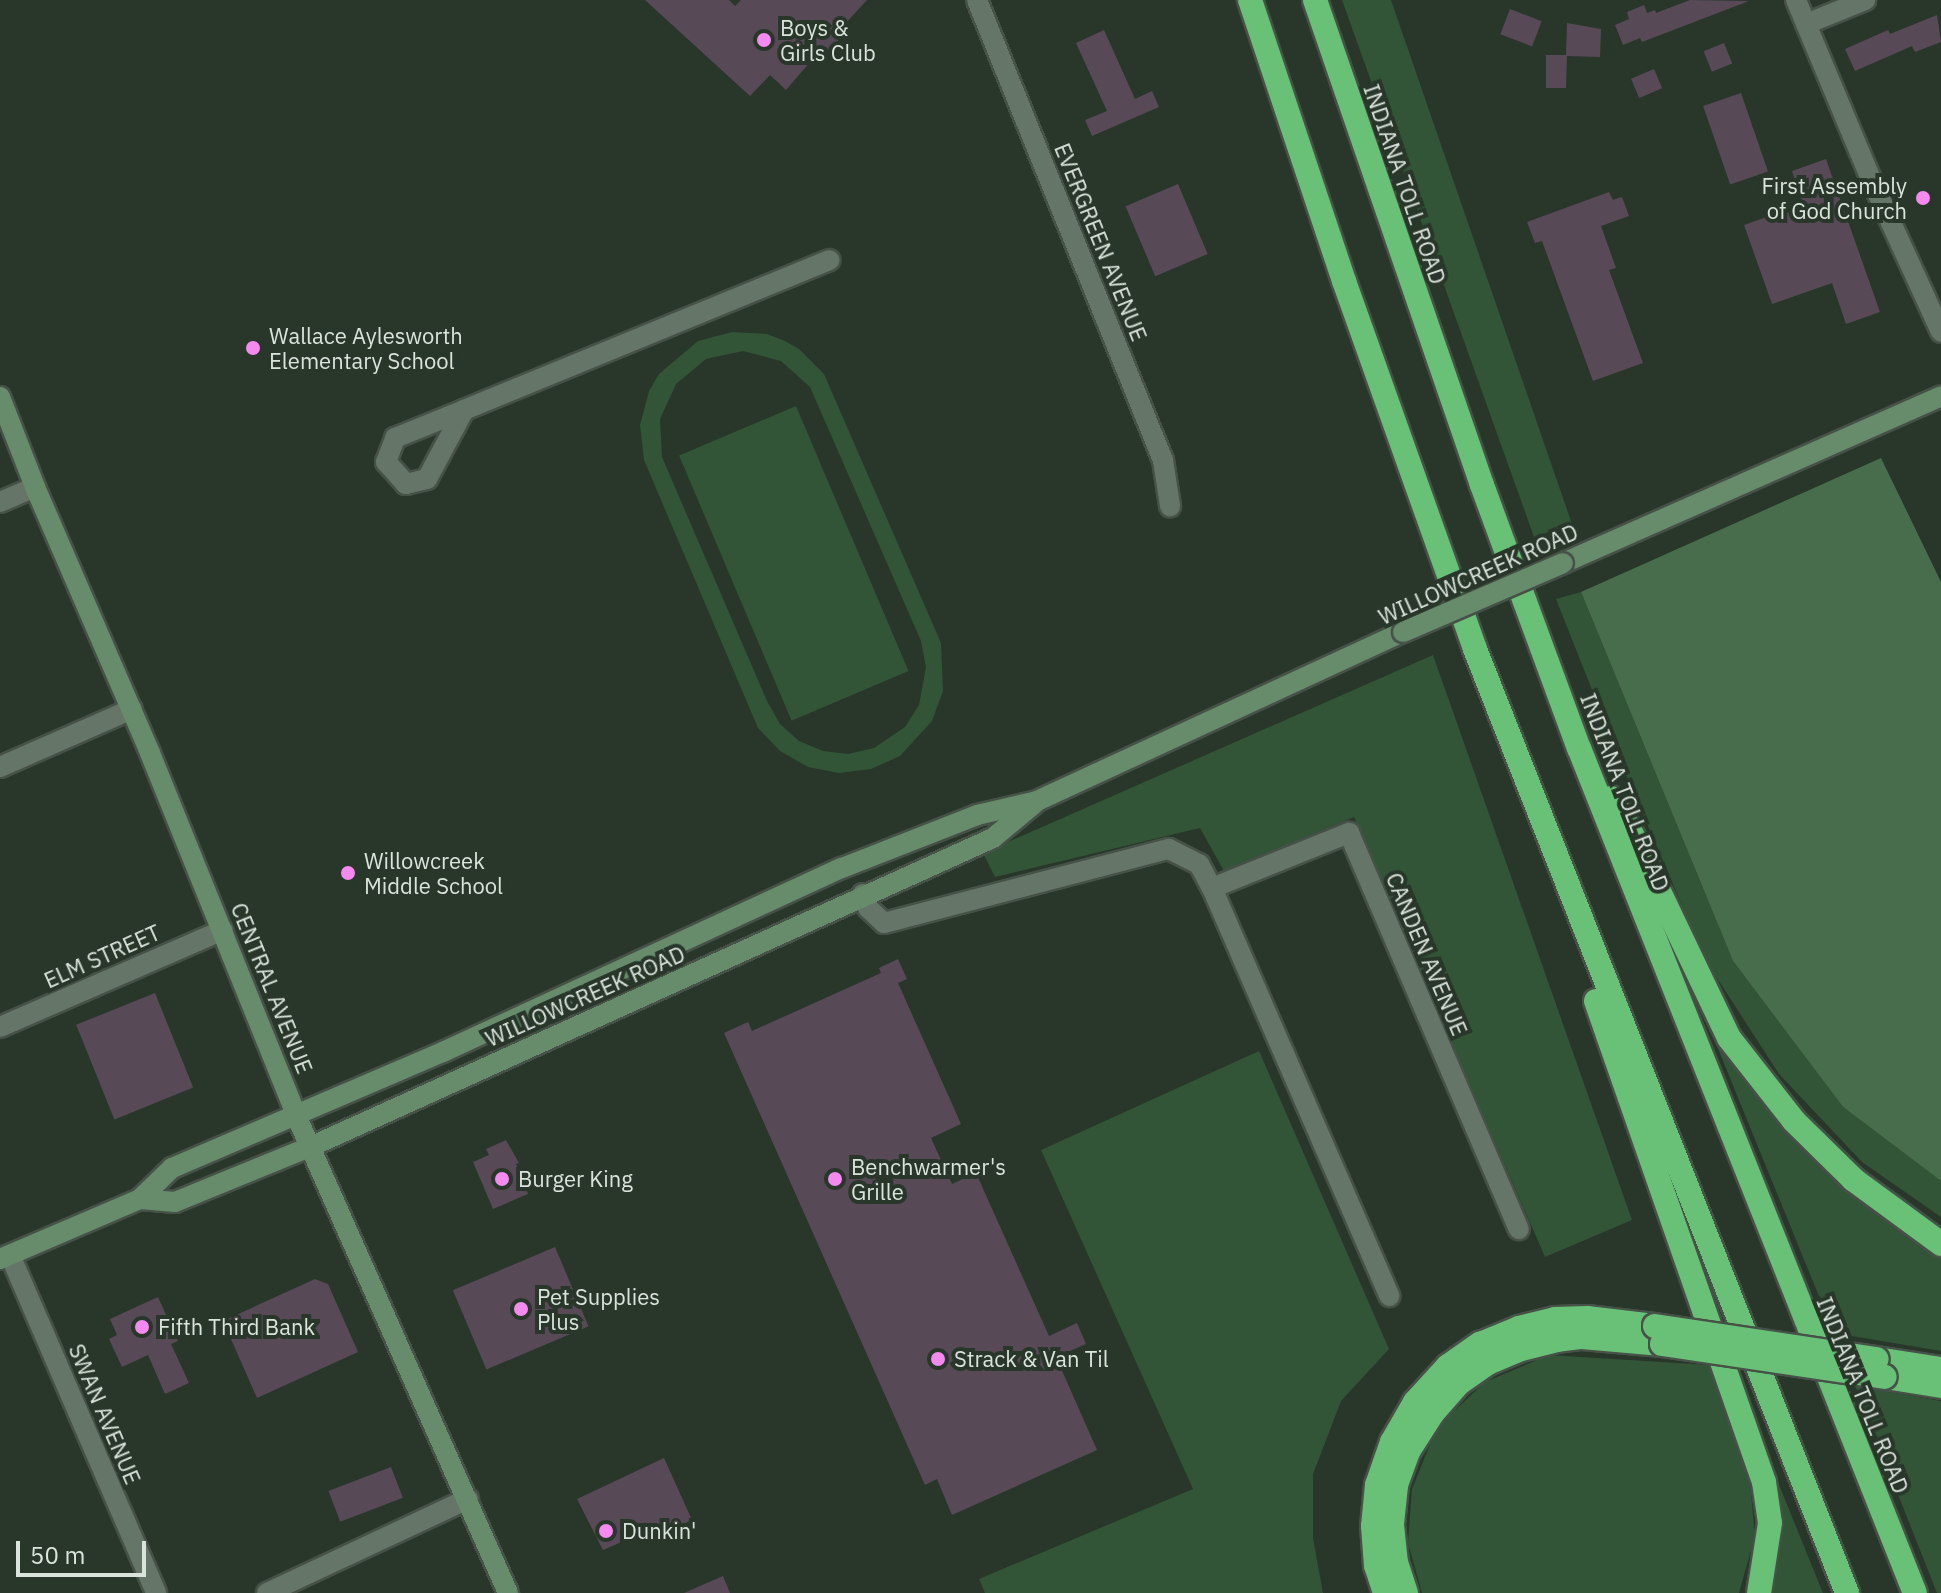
<!DOCTYPE html>
<style>
body{margin:0}
#map{position:relative;width:1941px;height:1593px;overflow:hidden;background:#28372a;font-family:"IBM Plex Sans",sans-serif}
div>[style]{position:absolute}
[style*='--x']{left:calc(var(--x)*1px);top:calc(var(--y)*1px);width:calc(var(--w)*1px);rotate:calc(var(--a)*1deg)}
.green>*{inset:0;background:#325437;transform-origin:0 0}
.forest>*{inset:0;background:#486d4d}
.building>*{inset:0;background:#584957;transform-origin:0 0}
.roads{filter:drop-shadow(2px 0 #465147) drop-shadow(-2px 0 #465147) drop-shadow(0 2px #465147) drop-shadow(0 -2px #465147)}
.minor>*{height:20px;margin:-10px;padding:0 10px;transform-origin:10px;border-radius:10px;background:#657567}
.secondary>*{height:20px;margin:-10px;padding:0 10px;transform-origin:10px;border-radius:10px;background:#668c6c}
.motorway>*{height:24px;margin:-12px;padding:0 12px;transform-origin:12px;border-radius:12px;background:#69c177}
.bridges{filter:drop-shadow(2px 0 #465147) drop-shadow(-2px 0 #465147) drop-shadow(0 2px #465147) drop-shadow(0 -2px #465147)}
.secondary-bridge>*{height:20px;margin:-10px;padding:0 10px;transform-origin:10px;border-radius:10px;background:#668c6c}
.motorway-bridge>*{height:24px;margin:-12px;padding:0 12px;transform-origin:12px;border-radius:12px;background:#69c177}
.dots>*{width:22px;height:22px;translate:-50% -50%;box-sizing:border-box;border:4px solid #28372a;border-radius:50%}
span{translate:-50% -50%;white-space:nowrap;text-align:center;line-height:1.15;-webkit-text-stroke:8px #28372a;paint-order:stroke}
.poi-label{font-size:22px;color:#dbe4dc}
.left{translate:0 -50%;text-align:left}
.right{translate:-100% -50%;text-align:right}
.street-label{font-size:22px;color:#dbe4dc}
.scale{position:absolute;left:16px;top:1541px;width:130px;height:36px;box-sizing:border-box;border:4px solid #dbe4dc;border-top:0;padding-left:10px;font-size:24px;line-height:28px;white-space:nowrap;color:#dbe4dc;-webkit-text-stroke:6px #28372a;paint-order:stroke}
</style>
<div id="map">
<div class="green">
<div style="clip-path:polygon(1342px 0,1391px 0,1572px 524px,1534px 537px)"></div>
<div style="clip-path:polygon(evenodd,732px 332px,767px 334px,785px 341px,799px 349px,824px 374px,941px 643px,943px 691px,932px 721px,900px 756px,871px 769px,839px 773px,808px 767px,780px 751px,758px 728px,644px 460px,640px 425px,649px 391px,659px 374px,698px 341px,732px 332px,743px 351px,781px 361px,810px 387px,921px 641px,926px 667px,919px 705px,905px 727px,874px 748px,848px 754px,823px 751px,799px 741px,780px 724px,767px 701px,662px 457px,660px 419px,676px 384px,706px 359px,743px 351px)"></div>
<div style="left:796px;top:406px;width:288px;height:127px;rotate:67deg"></div>
<div style="clip-path:polygon(1581px 592px,1733px 961px,1843px 1107px,1941px 1181px,1941px 1217px,1862px 1162px,1779px 1074px,1706px 961px,1621px 763px,1556px 599px)"></div>
<div style="clip-path:polygon(1433px 655px,1632px 1220px,1545px 1257px,1354px 817px,1224px 871px,1200px 828px,995px 877px,983px 853px)"></div>
<div style="clip-path:polygon(1712px 1034px,1804px 1147px,1866px 1204px,1941px 1255px,1941px 1351px,1834px 1333px)"></div>
<div style="clip-path:polygon(1259px 1051px,1389px 1349px,1341px 1401px,1313px 1474px,1313px 1538px,1323px 1593px,985px 1593px,979px 1579px,1193px 1489px,1041px 1150px)"></div>
<div style="clip-path:polygon(1549px 1355px,1710px 1365px,1750px 1482px,1755px 1536px,1739px 1593px,1422px 1593px,1408px 1543px,1412px 1489px,1437px 1427px,1485px 1382px)"></div>
<div style="clip-path:polygon(1855px 1386px,1941px 1401px,1941px 1593px,1937px 1593px)"></div>
<div style="clip-path:polygon(1773px 1470px,1823px 1593px,1769px 1593px,1780px 1540px)"></div>
</div>
<div class="forest">
<div style="clip-path:polygon(1881px 458px,1941px 582px,1941px 1181px,1843px 1107px,1733px 961px,1581px 592px)"></div>
</div>
<div class="building">
<div style="clip-path:polygon(645px 0,729px 0,735px 6px,741px 0,867px 0,844px 25px,848px 29px,823px 58px,819px 54px,810px 62px,786px 90px,770px 75px,750px 96px)"></div>
<div style="clip-path:polygon(1690px 0,1749px 1px,1642px 42px,1640px 38px,1623px 45px,1615px 25px,1629px 19px,1627px 12px,1644px 5px,1647px 13px,1655px 10px,1656px 13px)"></div>
<div style="left:1510px;top:9px;width:34px;height:27px;rotate:21deg"></div>
<div style="clip-path:polygon(1937px 15px,1941px 42px,1915px 52px,1912px 46px,1855px 71px,1845px 49px,1888px 30px,1890px 34px)"></div>
<div style="clip-path:polygon(1567px 23px,1601px 29px,1600px 57px,1567px 56px,1566px 88px,1546px 88px,1546px 55px,1566px 55px)"></div>
<div style="clip-path:polygon(1104px 30px,1135px 99px,1152px 91px,1159px 107px,1092px 136px,1085px 120px,1107px 111px,1076px 43px)"></div>
<div style="left:1724px;top:43px;width:22px;height:22px;rotate:68deg"></div>
<div style="left:1654px;top:69px;width:21px;height:25px;rotate:67deg"></div>
<div style="left:1741px;top:93px;width:83px;height:40px;rotate:71deg"></div>
<div style="clip-path:polygon(1826px 159px,1880px 312px,1846px 324px,1832px 283px,1772px 304px,1744px 225px,1803px 204px,1792px 171px)"></div>
<div style="left:1178px;top:184px;width:76px;height:57px;rotate:67deg"></div>
<div style="clip-path:polygon(1609px 192px,1613px 200px,1622px 197px,1629px 216px,1601px 226px,1616px 268px,1609px 270px,1643px 363px,1593px 381px,1542px 241px,1535px 243px,1527px 222px)"></div>
<div style="clip-path:polygon(898px 959px,907px 979px,898px 983px,961px 1124px,931px 1138px,952px 1184px,976px 1173px,1049px 1336px,1077px 1323px,1086px 1344px,1056px 1357px,1097px 1450px,952px 1515px,937px 1479px,925px 1485px,724px 1033px,748px 1022px,752px 1031px,881px 973px,879px 968px)"></div>
<div style="left:155px;top:993px;width:102px;height:85px;rotate:68deg"></div>
<div style="clip-path:polygon(506px 1140px,519px 1163px,516px 1164px,528px 1194px,493px 1209px,473px 1162px,489px 1155px,486px 1149px)"></div>
<div style="left:555px;top:1247px;width:86px;height:111px;rotate:67deg"></div>
<div style="clip-path:polygon(315px 1279px,328px 1284px,358px 1352px,257px 1398px,223px 1321px)"></div>
<div style="clip-path:polygon(158px 1297px,178px 1341px,171px 1344px,189px 1383px,165px 1394px,148px 1355px,122px 1367px,109px 1339px,117px 1335px,110px 1319px)"></div>
<div style="clip-path:polygon(664px 1458px,692px 1520px,648px 1540px,645px 1532px,603px 1550px,577px 1499px)"></div>
<div style="left:391px;top:1467px;width:33px;height:67px;rotate:69deg"></div>
<div style="clip-path:polygon(723px 1576px,730px 1593px,684px 1593px)"></div>
</div>
<div class="roads">
<div class="minor">
<div style="--x:977;--y:0;--w:496;--a:68"></div>
<div style="--x:1163;--y:460;--w:47;--a:81.3"></div>
<div style="--x:1796;--y:0;--w:194;--a:67.3"></div>
<div style="--x:1871;--y:179;--w:168;--a:65.4"></div>
<div style="--x:1806;--y:24;--w:64;--a:-22.1"></div>
<div style="--x:464;--y:410;--w:78;--a:118.2"></div>
<div style="--x:427;--y:479;--w:22;--a:167"></div>
<div style="--x:406;--y:484;--w:30;--a:-132"></div>
<div style="--x:386;--y:462;--w:26;--a:-69"></div>
<div style="--x:395;--y:438;--w:74;--a:-22.1"></div>
<div style="--x:464;--y:410;--w:395;--a:-22.3"></div>
<div style="--x:0;--y:502;--w:38;--a:-23"></div>
<div style="--x:0;--y:767;--w:144;--a:-23.7"></div>
<div style="--x:1212;--y:888;--w:148;--a:-21.9"></div>
<div style="--x:1349;--y:833;--w:431;--a:66.8"></div>
<div style="--x:863;--y:894;--w:15;--a:70"></div>
<div style="--x:868;--y:908;--w:22;--a:43"></div>
<div style="--x:884;--y:923;--w:294;--a:-14.6"></div>
<div style="--x:1169;--y:849;--w:34;--a:27"></div>
<div style="--x:1199;--y:864;--w:27;--a:62"></div>
<div style="--x:1212;--y:888;--w:445;--a:66.5"></div>
<div style="--x:0;--y:1027;--w:243;--a:-23.5"></div>
<div style="--x:10;--y:1255;--w:368;--a:66.6"></div>
<div style="--x:267;--y:1593;--w:222;--a:-25.1"></div>
</div>
<div class="secondary">
<div style="--x:0;--y:397;--w:97;--a:68.7"></div>
<div style="--x:35;--y:487;--w:290;--a:66.6"></div>
<div style="--x:150;--y:753;--w:390;--a:68"></div>
<div style="--x:296;--y:1115;--w:523;--a:66.08"></div>
<div style="--x:1563;--y:563;--w:413;--a:-23.8"></div>
<div style="--x:140;--y:1199;--w:35;--a:5"></div>
<div style="--x:175;--y:1202;--w:146;--a:-22.2"></div>
<div style="--x:310;--y:1147;--w:750;--a:-24.34"></div>
<div style="--x:993;--y:838;--w:53;--a:-39.7"></div>
<div style="--x:0;--y:1259;--w:152;--a:-23.2"></div>
<div style="--x:140;--y:1199;--w:45;--a:-44.1"></div>
<div style="--x:172;--y:1168;--w:295;--a:-23.2"></div>
<div style="--x:443;--y:1052;--w:439;--a:-24.8"></div>
<div style="--x:842;--y:868;--w:145;--a:-21.4"></div>
<div style="--x:977;--y:815;--w:62;--a:-13.1"></div>
<div style="--x:1037;--y:801;--w:403;--a:-24.8"></div>
</div>
<div class="motorway">
<div style="--x:1250;--y:0;--w:296;--a:71.5"></div>
<div style="--x:1344;--y:281;--w:391;--a:70.4"></div>
<div style="--x:1475;--y:649;--w:1015;--a:68.49"></div>
<div style="--x:1315;--y:0;--w:513;--a:71"></div>
<div style="--x:1482;--y:485;--w:280;--a:69.8"></div>
<div style="--x:1579;--y:748;--w:909;--a:68.32"></div>
<div style="--x:1611;--y:798;--w:28;--a:58"></div>
<div style="--x:1626;--y:822;--w:239;--a:64.5"></div>
<div style="--x:1729;--y:1038;--w:105;--a:51.9"></div>
<div style="--x:1794;--y:1121;--w:84;--a:44.5"></div>
<div style="--x:1854;--y:1180;--w:108;--a:36.3"></div>
<div style="--x:1596;--y:1001;--w:509;--a:70.75"></div>
<div style="--x:1764;--y:1482;--w:41;--a:81.7"></div>
<div style="--x:1770;--y:1523;--w:71;--a:98.9"></div>
<div style="--x:1877;--y:1359;--w:65;--a:8.9"></div>
<div style="--x:1885;--y:1377;--w:57;--a:9.1"></div>
<div style="--x:1385;--y:1593;--w:28;--a:-108"></div>
<div style="--x:1376;--y:1566;--w:40;--a:-94.3"></div>
<div style="--x:1373;--y:1526;--w:41;--a:-84.4"></div>
<div style="--x:1377;--y:1485;--w:46;--a:-70.8"></div>
<div style="--x:1392;--y:1442;--w:46;--a:-60.1"></div>
<div style="--x:1415;--y:1402;--w:49;--a:-47.5"></div>
<div style="--x:1448;--y:1366;--w:39;--a:-35"></div>
<div style="--x:1480;--y:1344;--w:42;--a:-22.3"></div>
<div style="--x:1519;--y:1328;--w:37;--a:-14"></div>
<div style="--x:1555;--y:1319;--w:32;--a:-2"></div>
<div style="--x:1587;--y:1318;--w:68;--a:6.7"></div>
<div style="--x:1406;--y:1593;--w:32;--a:-108"></div>
<div style="--x:1396;--y:1563;--w:39;--a:-96"></div>
<div style="--x:1392;--y:1524;--w:39;--a:-84"></div>
<div style="--x:1396;--y:1485;--w:37;--a:-70"></div>
<div style="--x:1409;--y:1450;--w:43;--a:-57.4"></div>
<div style="--x:1432;--y:1414;--w:40;--a:-49"></div>
<div style="--x:1458;--y:1384;--w:37;--a:-35"></div>
<div style="--x:1488;--y:1363;--w:36;--a:-23"></div>
<div style="--x:1521;--y:1349;--w:36;--a:-14"></div>
<div style="--x:1556;--y:1340;--w:26;--a:-7"></div>
<div style="--x:1582;--y:1337;--w:80;--a:5"></div>
</div>
</div>
<div class="bridges">
<div class="secondary-bridge">
<div style="--x:1403;--y:632;--w:174;--a:-23.3"></div>
</div>
<div class="motorway-bridge">
<div style="--x:1655;--y:1326;--w:224;--a:8.5"></div>
<div style="--x:1662;--y:1344;--w:225;--a:8.4"></div>
</div>
</div>
<div class="dots">
<div style="left:764px;top:40px;background:#f489f0"></div>
<div style="left:1923px;top:198px;background:#f489f0"></div>
<div style="left:253px;top:348px;background:#f489f0"></div>
<div style="left:348px;top:873px;background:#f489f0"></div>
<div style="left:502px;top:1179px;background:#f489f0"></div>
<div style="left:835px;top:1179px;background:#f489f0"></div>
<div style="left:521px;top:1309px;background:#f489f0"></div>
<div style="left:142px;top:1327px;background:#f489f0"></div>
<div style="left:938px;top:1359px;background:#f489f0"></div>
<div style="left:606px;top:1531px;background:#f489f0"></div>
</div>
<div class="poi-label">
<span class="left" style="left:780px;top:40px">Boys &amp;<br>Girls Club</span>
<span class="right" style="left:1907px;top:198px">First Assembly<br>of God Church</span>
<span class="left" style="left:269px;top:348px">Wallace Aylesworth<br>Elementary School</span>
<span class="left" style="left:364px;top:873px">Willowcreek<br>Middle School</span>
<span class="left" style="left:851px;top:1179px">Benchwarmer's<br>Grille</span>
<span class="left" style="left:518px;top:1179px">Burger King</span>
<span class="left" style="left:537px;top:1309px">Pet Supplies<br>Plus</span>
<span class="left" style="left:158px;top:1327px">Fifth Third Bank</span>
<span class="left" style="left:954px;top:1359px">Strack &amp; Van Til</span>
<span class="left" style="left:622px;top:1531px">Dunkin'</span>
</div>
<div class="street-label">
<span style="left:1405px;top:184px;rotate:71deg">INDIANA TOLL ROAD</span>
<span style="left:1101px;top:242px;rotate:68deg">EVERGREEN AVENUE</span>
<span style="left:1478px;top:574px;rotate:-24deg">WILLOWCREEK ROAD</span>
<span style="left:1625px;top:792px;rotate:69deg">INDIANA TOLL ROAD</span>
<span style="left:1427px;top:954px;rotate:67deg">CANDEN AVENUE</span>
<span style="left:102px;top:956px;rotate:-24deg">ELM STREET</span>
<span style="left:272px;top:988px;rotate:68deg">CENTRAL AVENUE</span>
<span style="left:585px;top:996px;rotate:-24deg">WILLOWCREEK ROAD</span>
<span style="left:1863px;top:1395px;rotate:68deg">INDIANA TOLL ROAD</span>
<span style="left:105px;top:1414px;rotate:67deg">SWAN AVENUE</span>
</div>
<div class="scale">50 m</div>
</div>
